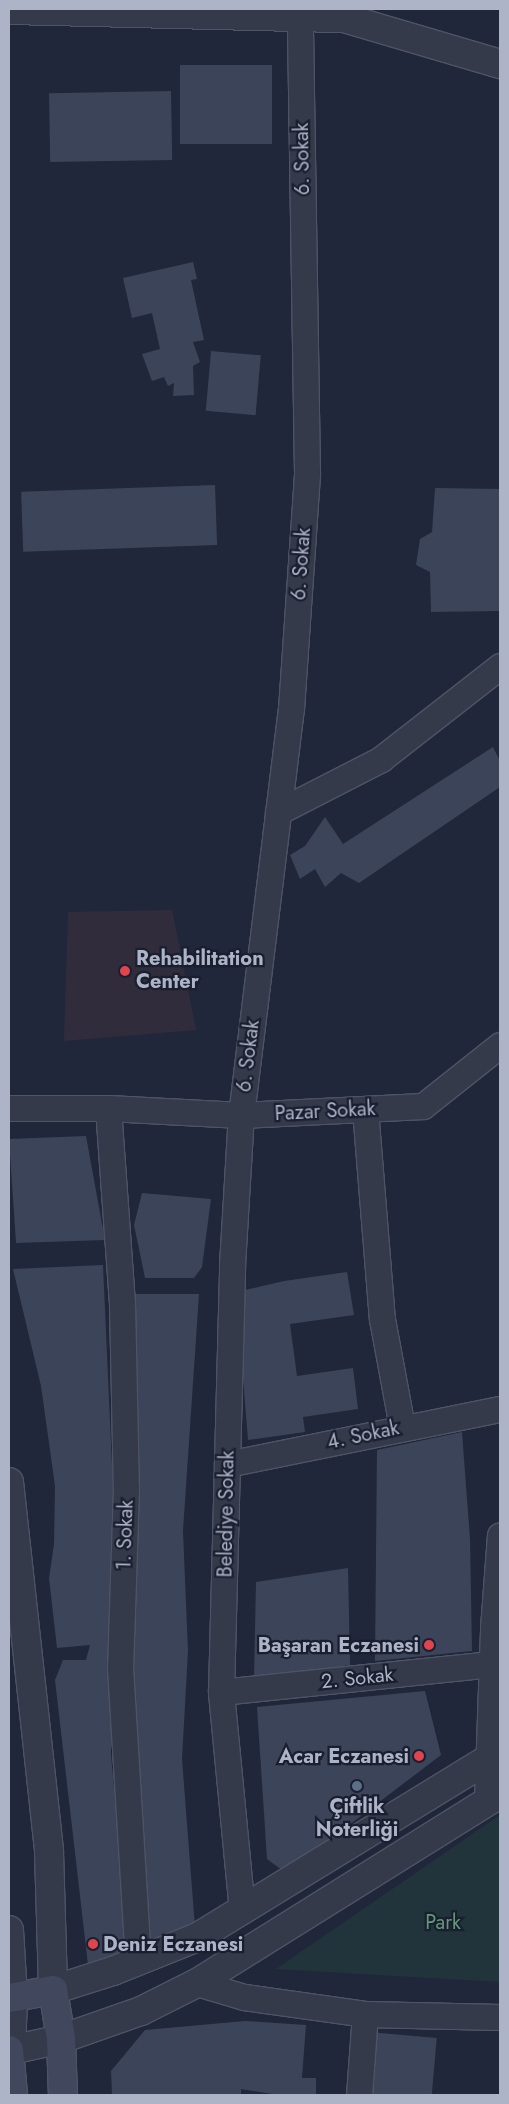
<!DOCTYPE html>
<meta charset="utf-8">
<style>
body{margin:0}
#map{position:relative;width:509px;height:2104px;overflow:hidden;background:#20273a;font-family:Jost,sans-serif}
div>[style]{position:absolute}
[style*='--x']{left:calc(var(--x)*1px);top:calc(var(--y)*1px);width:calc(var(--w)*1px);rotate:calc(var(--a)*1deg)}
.medical>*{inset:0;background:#302c3b}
.green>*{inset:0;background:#22343b}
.building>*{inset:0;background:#3c445a;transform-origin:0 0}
.roads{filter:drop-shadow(1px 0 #4e5465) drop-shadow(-1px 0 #4e5465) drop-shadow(0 1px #4e5465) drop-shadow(0 -1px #4e5465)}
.minor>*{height:25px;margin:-12.5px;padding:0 12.5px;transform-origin:12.5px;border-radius:12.5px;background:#343a4a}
.tertiary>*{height:28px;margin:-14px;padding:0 14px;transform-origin:14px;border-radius:14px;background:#343a4a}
.secondary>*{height:28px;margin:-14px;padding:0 14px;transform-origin:14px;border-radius:14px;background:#41485e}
.dots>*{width:14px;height:14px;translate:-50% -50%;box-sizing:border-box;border:2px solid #191f2f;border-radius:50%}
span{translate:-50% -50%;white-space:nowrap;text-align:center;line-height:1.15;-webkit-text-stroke:4.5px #191f2f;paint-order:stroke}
.street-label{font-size:20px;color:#aeb4c7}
.poi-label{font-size:20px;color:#aeb4c7;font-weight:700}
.left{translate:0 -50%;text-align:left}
.right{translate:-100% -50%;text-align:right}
.park-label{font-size:20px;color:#649978}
.frame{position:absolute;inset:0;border:10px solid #aeb4c7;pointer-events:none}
</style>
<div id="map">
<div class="medical">
<div style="clip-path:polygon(172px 910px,196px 1030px,64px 1041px,68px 912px)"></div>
</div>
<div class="green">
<div style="clip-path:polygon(500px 1815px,500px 1982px,276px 1969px)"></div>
</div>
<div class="building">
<div style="left:180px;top:65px;width:92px;height:79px"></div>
<div style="left:171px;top:91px;width:69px;height:122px;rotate:89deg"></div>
<div style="clip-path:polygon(193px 262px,197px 279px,191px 280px,204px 340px,193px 342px,200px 362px,193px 366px,194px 395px,173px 396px,174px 383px,168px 386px,164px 377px,152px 381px,142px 354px,160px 349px,152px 313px,132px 318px,123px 278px)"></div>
<div style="left:211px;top:351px;width:50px;height:60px;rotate:5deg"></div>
<div style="left:215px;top:485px;width:60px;height:194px;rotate:88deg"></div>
<div style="clip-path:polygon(435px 488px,500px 489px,500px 611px,431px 612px,430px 572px,416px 565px,420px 539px,432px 532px)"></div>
<div style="clip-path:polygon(493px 747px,500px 761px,500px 787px,359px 883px,341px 873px,325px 887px,315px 869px,300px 879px,290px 855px,305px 846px,325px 817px,343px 844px)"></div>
<div style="clip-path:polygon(86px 1136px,105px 1240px,16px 1243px,9px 1139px)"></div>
<div style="clip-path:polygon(142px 1193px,211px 1199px,202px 1267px,194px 1278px,145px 1278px,134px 1225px)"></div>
<div style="clip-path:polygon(103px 1265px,113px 1488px,111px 1755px,130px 1958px,88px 1965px,55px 1680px,63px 1660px,86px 1660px,90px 1645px,57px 1648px,49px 1578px,54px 1544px,55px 1486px,41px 1386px,13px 1269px)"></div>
<div style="clip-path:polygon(347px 1272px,354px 1315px,290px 1324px,297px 1376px,353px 1368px,358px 1409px,303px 1417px,305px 1432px,248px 1440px,236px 1292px,284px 1281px)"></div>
<div style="clip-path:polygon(133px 1294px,199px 1294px,183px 1531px,188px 1651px,182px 1759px,195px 1927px,147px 1942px,125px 1644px)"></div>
<div style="clip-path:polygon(462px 1432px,470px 1539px,472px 1651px,375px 1661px,377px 1450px)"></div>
<div style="clip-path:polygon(348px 1568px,350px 1665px,254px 1679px,256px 1582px)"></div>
<div style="clip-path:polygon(425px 1691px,441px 1755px,286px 1873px,267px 1859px,257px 1707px)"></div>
<div style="clip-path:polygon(245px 2021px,306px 2025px,302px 2078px,316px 2078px,316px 2095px,278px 2095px,241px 2089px,241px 2095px,112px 2095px,111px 2071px,145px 2030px)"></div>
<div style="left:369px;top:2032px;width:68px;height:63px;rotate:5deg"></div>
</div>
<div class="roads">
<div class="minor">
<div style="--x:278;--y:812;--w:116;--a:-27.2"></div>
<div style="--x:381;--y:759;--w:151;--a:-38"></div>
<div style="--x:9;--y:1108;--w:99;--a:0"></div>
<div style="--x:108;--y:1108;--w:133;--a:3"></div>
<div style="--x:241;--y:1115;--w:182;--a:-2.8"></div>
<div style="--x:423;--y:1106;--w:98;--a:-38.4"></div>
<div style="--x:108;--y:1108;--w:196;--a:85.9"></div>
<div style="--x:122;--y:1303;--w:186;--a:88.8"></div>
<div style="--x:126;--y:1489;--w:178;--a:91.9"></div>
<div style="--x:120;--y:1667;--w:295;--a:86.5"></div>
<div style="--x:365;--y:1109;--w:211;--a:85.4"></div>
<div style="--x:382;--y:1319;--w:110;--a:79.5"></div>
<div style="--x:227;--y:1464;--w:278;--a:-11.4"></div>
<div style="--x:221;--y:1692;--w:272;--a:-5.9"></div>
<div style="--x:487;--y:1802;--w:174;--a:-88"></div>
<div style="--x:493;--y:1628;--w:93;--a:-85.7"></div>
<div style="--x:242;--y:1911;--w:220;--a:-95.5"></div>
<div style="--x:221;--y:1692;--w:427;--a:-88.5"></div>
<div style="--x:232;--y:1265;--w:150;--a:-86.6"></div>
<div style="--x:241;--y:1115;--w:409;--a:-83"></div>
<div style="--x:291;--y:709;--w:237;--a:-86.1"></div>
<div style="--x:307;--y:473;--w:464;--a:-90.9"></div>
<div style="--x:197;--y:1983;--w:49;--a:16.6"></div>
<div style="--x:244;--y:1997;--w:122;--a:8"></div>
<div style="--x:365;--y:2014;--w:135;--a:1.3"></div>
<div style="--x:359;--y:2095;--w:81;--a:-85.8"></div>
</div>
<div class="tertiary">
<div style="--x:9;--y:10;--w:335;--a:1.4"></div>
<div style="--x:344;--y:18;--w:163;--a:16.4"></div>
<div style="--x:9;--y:1482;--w:372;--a:83.8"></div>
<div style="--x:49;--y:1852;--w:138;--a:88.3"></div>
<div style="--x:53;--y:1990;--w:63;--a:-17.6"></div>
<div style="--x:113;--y:1971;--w:92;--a:-21.8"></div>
<div style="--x:198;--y:1937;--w:354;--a:-31.5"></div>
<div style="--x:9;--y:1930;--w:68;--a:86.6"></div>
<div style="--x:13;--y:1998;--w:52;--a:92.2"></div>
<div style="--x:11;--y:2050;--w:51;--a:-12.4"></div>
<div style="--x:61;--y:2039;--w:85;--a:-19.3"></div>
<div style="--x:141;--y:2011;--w:63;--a:-26.6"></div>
<div style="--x:197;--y:1983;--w:357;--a:-32"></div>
</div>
<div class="secondary">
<div style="--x:9;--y:1998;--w:45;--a:-10.3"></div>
<div style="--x:53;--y:1990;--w:50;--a:80.7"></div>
<div style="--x:61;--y:2039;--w:56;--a:88"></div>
<div style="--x:9;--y:2050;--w:45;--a:84.9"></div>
</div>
</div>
<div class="dots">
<div style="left:125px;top:971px;background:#e0444e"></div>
<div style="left:429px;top:1645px;background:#e0444e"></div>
<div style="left:419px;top:1756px;background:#e0444e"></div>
<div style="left:357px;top:1786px;background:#5c6f8a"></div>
<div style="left:93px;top:1944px;background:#e0444e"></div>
</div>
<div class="street-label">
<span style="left:302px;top:159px;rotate:-91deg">6. Sokak</span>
<span style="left:301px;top:564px;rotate:-86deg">6. Sokak</span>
<span style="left:248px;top:1056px;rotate:-83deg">6. Sokak</span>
<span style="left:325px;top:1111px;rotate:-3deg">Pazar Sokak</span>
<span style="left:363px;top:1435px;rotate:-12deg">4. Sokak</span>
<span style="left:226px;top:1514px;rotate:-89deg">Belediye Sokak</span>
<span style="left:125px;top:1535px;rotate:-88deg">1. Sokak</span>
<span style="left:357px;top:1678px;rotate:-6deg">2. Sokak</span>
</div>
<div class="poi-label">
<span class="left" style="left:136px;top:970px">Rehabilitation<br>Center</span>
<span class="right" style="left:419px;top:1645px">Başaran Eczanesi</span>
<span class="right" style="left:409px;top:1756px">Acar Eczanesi</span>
<span style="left:357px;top:1818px">Çiftlik<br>Noterliği</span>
<span class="left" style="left:103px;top:1944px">Deniz Eczanesi</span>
</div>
<div class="park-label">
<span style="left:443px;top:1922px">Park</span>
</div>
<div class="frame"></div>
</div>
